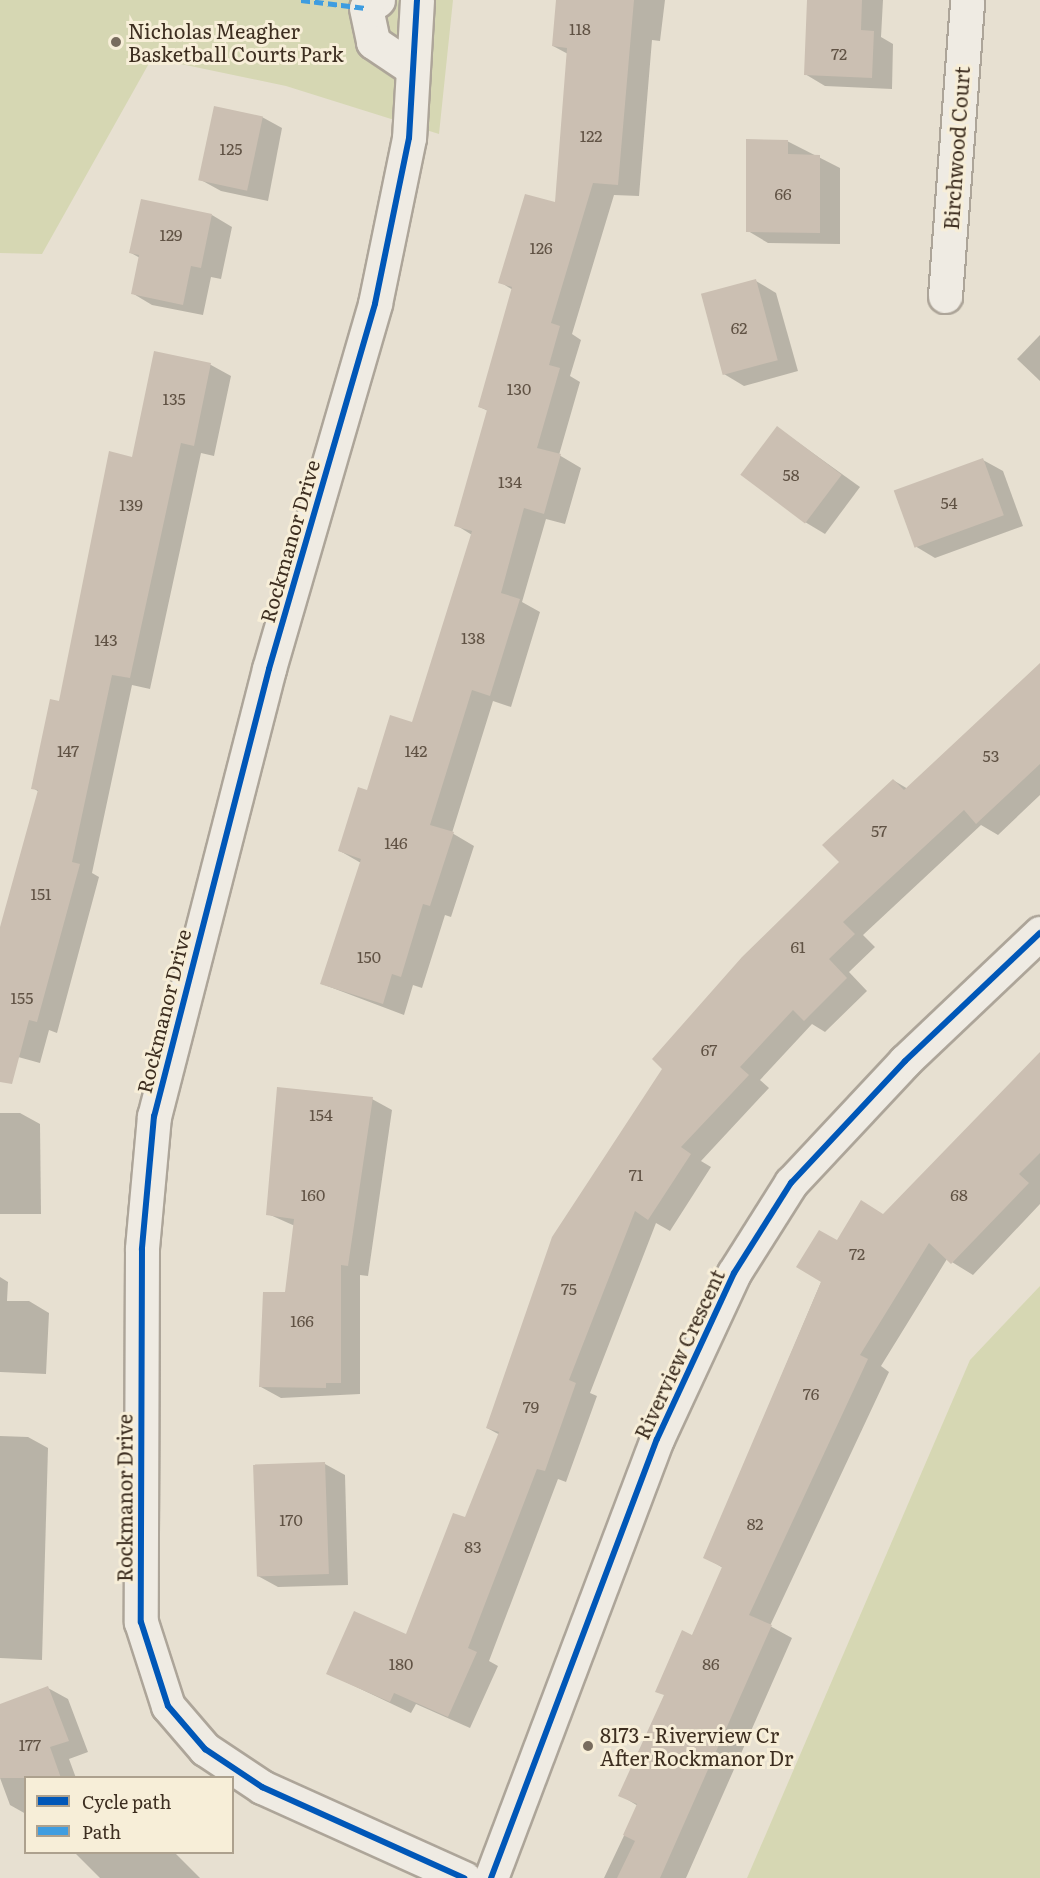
<!DOCTYPE html>
<style>
body{margin:0}
#map{position:relative;width:1040px;height:1878px;overflow:hidden;background:#e7e0d1;font-family:Literata,serif}
div>[style]{position:absolute}
[style*='--x']{left:calc(var(--x)*1px);top:calc(var(--y)*1px);width:calc(var(--w)*1px);rotate:calc(var(--a)*1deg)}
.green>*{inset:0;background:#d6d7b3}
.shadow>*{inset:0;background:#0003}
.building>*{inset:0;background:#cbbfb2;transform-origin:0 0}
.roads{filter:drop-shadow(2px 0 #ada599) drop-shadow(-2px 0 #ada599) drop-shadow(0 2px #ada599) drop-shadow(0 -2px #ada599)}
.minor>*{height:33px;margin:-16.5px;padding:0 16.5px;transform-origin:16.5px;border-radius:16.5px;background:#efebe3}
.quiet>*{height:4.5px;margin-top:-2.25px;transform-origin:0;background:repeating-linear-gradient(90deg,#3f9de0 0 9px,transparent 0 13.5px)}
.cycleway>*{height:6px;margin:-3px;padding:0 3px;transform-origin:3px;border-radius:3px;background:#0057b8}
.dots>*{width:16px;height:16px;translate:-50% -50%;box-sizing:border-box;border:3px solid #f7eed8;border-radius:50%}
span{translate:-50% -50%;white-space:nowrap;text-align:center;line-height:1.15;-webkit-text-stroke:6px #f7eed8;paint-order:stroke}
.number-label{font-size:16px;color:#605244}
.number-label span{-webkit-text-stroke-width:0}
.poi-label{font-size:20px;color:#3d2e20}
.left{translate:0 -50%;text-align:left}
.street-label{font-size:20px;color:#3d2e20}
.legend{position:absolute;left:24px;top:1776px;width:210px;height:78px;box-sizing:border-box;background:#f7eed8;border:2px solid #ada18e;margin:0;padding:8px 10px;list-style:none;font-size:18px;color:#3d2e20}
.legend li{display:flex;align-items:center;gap:12px;height:30px}
.legend b{width:30px;border:2px solid #ada18e}
</style>
<div id="map">
<div class="green">
<div style="clip-path:polygon(0 0,453px 0,439px 134px,286px 86px,152px 58px,42px 254px,0 253px)"></div>
<div style="clip-path:polygon(1040px 1286px,1040px 1878px,747px 1878px,970px 1360px)"></div>
</div>
<div class="shadow">
<div style="clip-path:polygon(558px 0,665px 0,660px 41px,652px 40px,639px 196px,614px 195px,572px 334px,581px 340px,570px 376px,580px 382px,559px 455px,581px 468px,565px 524px,546px 519px,522px 602px,540px 612px,511px 707px,493px 701px,452px 833px,474px 846px,451px 917px,445px 915px,422px 988px,413px 985px,404px 1015px,322px 984px,361px 863px,340px 851px,368px 792px,413px 724px,472px 535px,456px 525px,488px 411px,480px 407px,513px 290px,500px 282px,556px 204px,568px 54px,553px 46px)"></div>
<div style="clip-path:polygon(808px 0,883px 0,881px 37px,893px 44px,892px 89px,825px 86px,805px 74px)"></div>
<div style="clip-path:polygon(262px 117px,282px 128px,268px 201px,221px 191px,201px 180px)"></div>
<div style="clip-path:polygon(787px 141px,840px 168px,840px 244px,768px 243px,748px 231px)"></div>
<div style="clip-path:polygon(212px 215px,232px 227px,221px 279px,211px 277px,203px 315px,152px 305px,132px 293px,140px 258px,131px 253px)"></div>
<div style="clip-path:polygon(756px 281px,776px 293px,798px 371px,744px 386px,724px 374px)"></div>
<div style="clip-path:polygon(1040px 335px,1040px 381px,1017px 359px)"></div>
<div style="clip-path:polygon(155px 353px,211px 365px,231px 376px,214px 456px,201px 453px,150px 689px,132px 685px,92px 873px,99px 877px,57px 1033px,49px 1030px,40px 1063px,0 1052px,0 933px,39px 792px,33px 788px,133px 459px)"></div>
<div style="clip-path:polygon(778px 428px,860px 487px,825px 534px,805px 522px)"></div>
<div style="clip-path:polygon(983px 460px,1003px 471px,1023px 526px,935px 558px,915px 546px)"></div>
<div style="clip-path:polygon(1040px 669px,1040px 795px,998px 835px,981px 825px,863px 935px,875px 947px,849px 972px,867px 991px,825px 1032px,812px 1024px,760px 1080px,769px 1088px,701px 1161px,711px 1167px,670px 1231px,656px 1223px,590px 1393px,597px 1396px,566px 1482px,558px 1479px,489px 1661px,498px 1666px,470px 1728px,416px 1704px,411px 1713px,327px 1673px,406px 1636px,466px 1519px,500px 1435px,487px 1428px,893px 780px,908px 789px)"></div>
<div style="clip-path:polygon(1040px 1055px,1040px 1204px,973px 1275px,947px 1259px,881px 1366px,889px 1372px,770px 1626px,792px 1638px,686px 1878px,604px 1878px,638px 1806px,620px 1795px,723px 1568px,705px 1557px,838px 1242px,883px 1215px)"></div>
<div style="clip-path:polygon(372px 1099px,392px 1110px,368px 1276px,360px 1275px,360px 1394px,281px 1398px,261px 1387px,286px 1294px,295px 1226px,268px 1214px)"></div>
<div style="clip-path:polygon(0 1113px,20px 1113px,40px 1124px,41px 1214px,0 1214px)"></div>
<div style="clip-path:polygon(0 1277px,8px 1282px,7px 1301px,29px 1301px,49px 1313px,46px 1374px,0 1372px)"></div>
<div style="clip-path:polygon(0 1436px,28px 1437px,48px 1448px,42px 1660px,0 1658px)"></div>
<div style="clip-path:polygon(325px 1464px,345px 1475px,348px 1585px,278px 1587px,258px 1576px)"></div>
<div style="clip-path:polygon(48px 1688px,68px 1699px,88px 1752px,69px 1759px,76px 1778px,26px 1778px,26px 1814px,10px 1805px,0 1778px,0 1706px)"></div>
<div style="clip-path:polygon(74px 1852px,174px 1852px,200px 1878px,100px 1878px)"></div>
</div>
<div class="building">
<div style="clip-path:polygon(556px 0,634px 0,618px 185px,593px 183px,551px 323px,560px 326px,549px 365px,560px 368px,537px 448px,561px 454px,544px 514px,524px 508px,501px 593px,520px 599px,490px 696px,472px 690px,430px 825px,454px 832px,430px 906px,423px 904px,401px 977px,392px 974px,383px 1004px,320px 984px,361px 859px,338px 851px,358px 787px,367px 790px,390px 715px,412px 722px,472px 531px,454px 526px,487px 410px,478px 407px,512px 287px,498px 283px,525px 194px,555px 202px,567px 48px,552px 46px)"></div>
<div style="clip-path:polygon(807px 0,862px 0,861px 30px,874px 31px,872px 78px,804px 75px)"></div>
<div style="left:214px;top:106px;width:50px;height:76px;rotate:12deg"></div>
<div style="clip-path:polygon(746px 139px,788px 140px,788px 154px,820px 155px,820px 233px,746px 232px)"></div>
<div style="clip-path:polygon(141px 199px,212px 214px,201px 268px,191px 266px,183px 305px,131px 294px,139px 255px,129px 253px)"></div>
<div style="left:756px;top:279px;width:84px;height:57px;rotate:75deg"></div>
<div style="clip-path:polygon(154px 351px,211px 363px,194px 446px,181px 443px,130px 678px,112px 675px,72px 862px,80px 864px,37px 1022px,29px 1020px,12px 1084px,0 1082px,0 927px,38px 790px,31px 789px,50px 699px,59px 701px,109px 451px,132px 457px)"></div>
<div style="left:777px;top:426px;width:81px;height:61px;rotate:37deg"></div>
<div style="left:983px;top:458px;width:61px;height:95px;rotate:70deg"></div>
<div style="clip-path:polygon(1040px 663px,1040px 764px,976px 824px,964px 810px,843px 922px,855px 934px,829px 959px,847px 978px,804px 1021px,793px 1010px,740px 1067px,749px 1075px,681px 1147px,691px 1154px,648px 1220px,635px 1211px,569px 1380px,576px 1383px,545px 1471px,537px 1469px,468px 1648px,477px 1652px,448px 1717px,394px 1693px,390px 1702px,326px 1674px,354px 1611px,406px 1634px,453px 1513px,465px 1517px,499px 1432px,486px 1428px,552px 1237px,662px 1069px,652px 1059px,742px 957px,839px 862px,822px 845px,893px 779px,904px 790px)"></div>
<div style="clip-path:polygon(1040px 1052px,1040px 1153px,1019px 1174px,1029px 1183px,951px 1264px,929px 1243px,860px 1355px,868px 1359px,749px 1615px,772px 1625px,660px 1878px,617px 1878px,635px 1841px,623px 1835px,637px 1804px,618px 1796px,664px 1695px,655px 1692px,682px 1630px,692px 1635px,722px 1567px,703px 1558px,821px 1282px,796px 1267px,819px 1230px,837px 1240px,861px 1200px,883px 1214px)"></div>
<div style="clip-path:polygon(277px 1087px,373px 1097px,348px 1266px,341px 1265px,341px 1383px,326px 1383px,326px 1388px,259px 1387px,263px 1292px,285px 1292px,294px 1219px,266px 1215px)"></div>
<div style="left:325px;top:1462px;width:112px;height:72px;rotate:88deg"></div>
<div style="clip-path:polygon(48px 1686px,69px 1741px,50px 1747px,61px 1778px,0 1778px,0 1704px)"></div>
</div>
<div class="roads">
<div class="minor">
<div style="--x:378;--y:0;--w:14;--a:146"></div>
<div style="--x:366;--y:8;--w:35;--a:78"></div>
<div style="--x:373;--y:42;--w:45;--a:34"></div>
<div style="--x:417;--y:0;--w:138;--a:93.3"></div>
<div style="--x:409;--y:138;--w:169;--a:101.6"></div>
<div style="--x:375;--y:304;--w:380;--a:106.2"></div>
<div style="--x:269;--y:669;--w:462;--a:104.4"></div>
<div style="--x:154;--y:1116;--w:134;--a:95.2"></div>
<div style="--x:142;--y:1249;--w:373;--a:90.2"></div>
<div style="--x:141;--y:1622;--w:88;--a:72.2"></div>
<div style="--x:168;--y:1706;--w:57;--a:49.3"></div>
<div style="--x:205;--y:1749;--w:69;--a:33.7"></div>
<div style="--x:262;--y:1787;--w:222;--a:24.3"></div>
<div style="--x:945;--y:296;--w:297;--a:-85.7"></div>
<div style="--x:491;--y:1878;--w:469;--a:-69.3"></div>
<div style="--x:657;--y:1439;--w:183;--a:-65.1"></div>
<div style="--x:734;--y:1273;--w:107;--a:-57.7"></div>
<div style="--x:791;--y:1183;--w:167;--a:-46.9"></div>
<div style="--x:905;--y:1061;--w:186;--a:-43.5"></div>
</div>
</div>
<div class="quiet">
<div style="--x:301;--y:0;--w:65;--a:7"></div>
</div>
<div class="cycleway">
<div style="--x:417;--y:0;--w:138;--a:93.3"></div>
<div style="--x:409;--y:138;--w:169;--a:101.6"></div>
<div style="--x:375;--y:304;--w:380;--a:106.2"></div>
<div style="--x:269;--y:669;--w:462;--a:104.4"></div>
<div style="--x:154;--y:1116;--w:134;--a:95.2"></div>
<div style="--x:142;--y:1249;--w:373;--a:90.2"></div>
<div style="--x:141;--y:1622;--w:88;--a:72.2"></div>
<div style="--x:168;--y:1706;--w:57;--a:49.3"></div>
<div style="--x:205;--y:1749;--w:69;--a:33.7"></div>
<div style="--x:262;--y:1787;--w:222;--a:24.3"></div>
<div style="--x:491;--y:1878;--w:469;--a:-69.3"></div>
<div style="--x:657;--y:1439;--w:183;--a:-65.1"></div>
<div style="--x:734;--y:1273;--w:107;--a:-57.7"></div>
<div style="--x:791;--y:1183;--w:167;--a:-46.9"></div>
<div style="--x:905;--y:1061;--w:186;--a:-43.5"></div>
</div>
<div class="dots">
<div style="left:116px;top:42px;background:#786c5e"></div>
<div style="left:588px;top:1746px;background:#786c5e"></div>
</div>
<div class="number-label">
<span style="left:580px;top:28px">118</span>
<span style="left:839px;top:53px">72</span>
<span style="left:591px;top:135px">122</span>
<span style="left:231px;top:148px">125</span>
<span style="left:783px;top:193px">66</span>
<span style="left:171px;top:234px">129</span>
<span style="left:541px;top:247px">126</span>
<span style="left:739px;top:327px">62</span>
<span style="left:519px;top:388px">130</span>
<span style="left:174px;top:398px">135</span>
<span style="left:791px;top:474px">58</span>
<span style="left:510px;top:481px">134</span>
<span style="left:949px;top:502px">54</span>
<span style="left:131px;top:504px">139</span>
<span style="left:473px;top:637px">138</span>
<span style="left:106px;top:639px">143</span>
<span style="left:68px;top:750px">147</span>
<span style="left:416px;top:750px">142</span>
<span style="left:991px;top:755px">53</span>
<span style="left:879px;top:830px">57</span>
<span style="left:396px;top:842px">146</span>
<span style="left:41px;top:893px">151</span>
<span style="left:798px;top:946px">61</span>
<span style="left:369px;top:956px">150</span>
<span style="left:22px;top:997px">155</span>
<span style="left:709px;top:1049px">67</span>
<span style="left:321px;top:1114px">154</span>
<span style="left:636px;top:1174px">71</span>
<span style="left:313px;top:1194px">160</span>
<span style="left:959px;top:1194px">68</span>
<span style="left:857px;top:1253px">72</span>
<span style="left:569px;top:1288px">75</span>
<span style="left:302px;top:1320px">166</span>
<span style="left:811px;top:1393px">76</span>
<span style="left:531px;top:1406px">79</span>
<span style="left:291px;top:1519px">170</span>
<span style="left:755px;top:1523px">82</span>
<span style="left:473px;top:1546px">83</span>
<span style="left:401px;top:1663px">180</span>
<span style="left:711px;top:1663px">86</span>
<span style="left:30px;top:1744px">177</span>
</div>
<div class="poi-label">
<span class="left" style="left:128px;top:42px">Nicholas Meagher<br>Basketball Courts Park</span>
<span class="left" style="left:600px;top:1746px">8173 - Riverview Cr<br>After Rockmanor Dr</span>
</div>
<div class="street-label">
<span style="left:956px;top:148px;rotate:-86deg">Birchwood Court</span>
<span style="left:289px;top:541px;rotate:-74deg">Rockmanor Drive</span>
<span style="left:163px;top:1011px;rotate:-76deg">Rockmanor Drive</span>
<span style="left:679px;top:1354px;rotate:-65deg">Riverview Crescent</span>
<span style="left:124px;top:1498px;rotate:-90deg">Rockmanor Drive</span>
</div>
<ul class="legend">
<li><b style="height:8px;background:#0057b8"></b>Cycle path</li>
<li><b style="height:8px;background:#3f9de0"></b>Path</li>
</ul>
</div>
